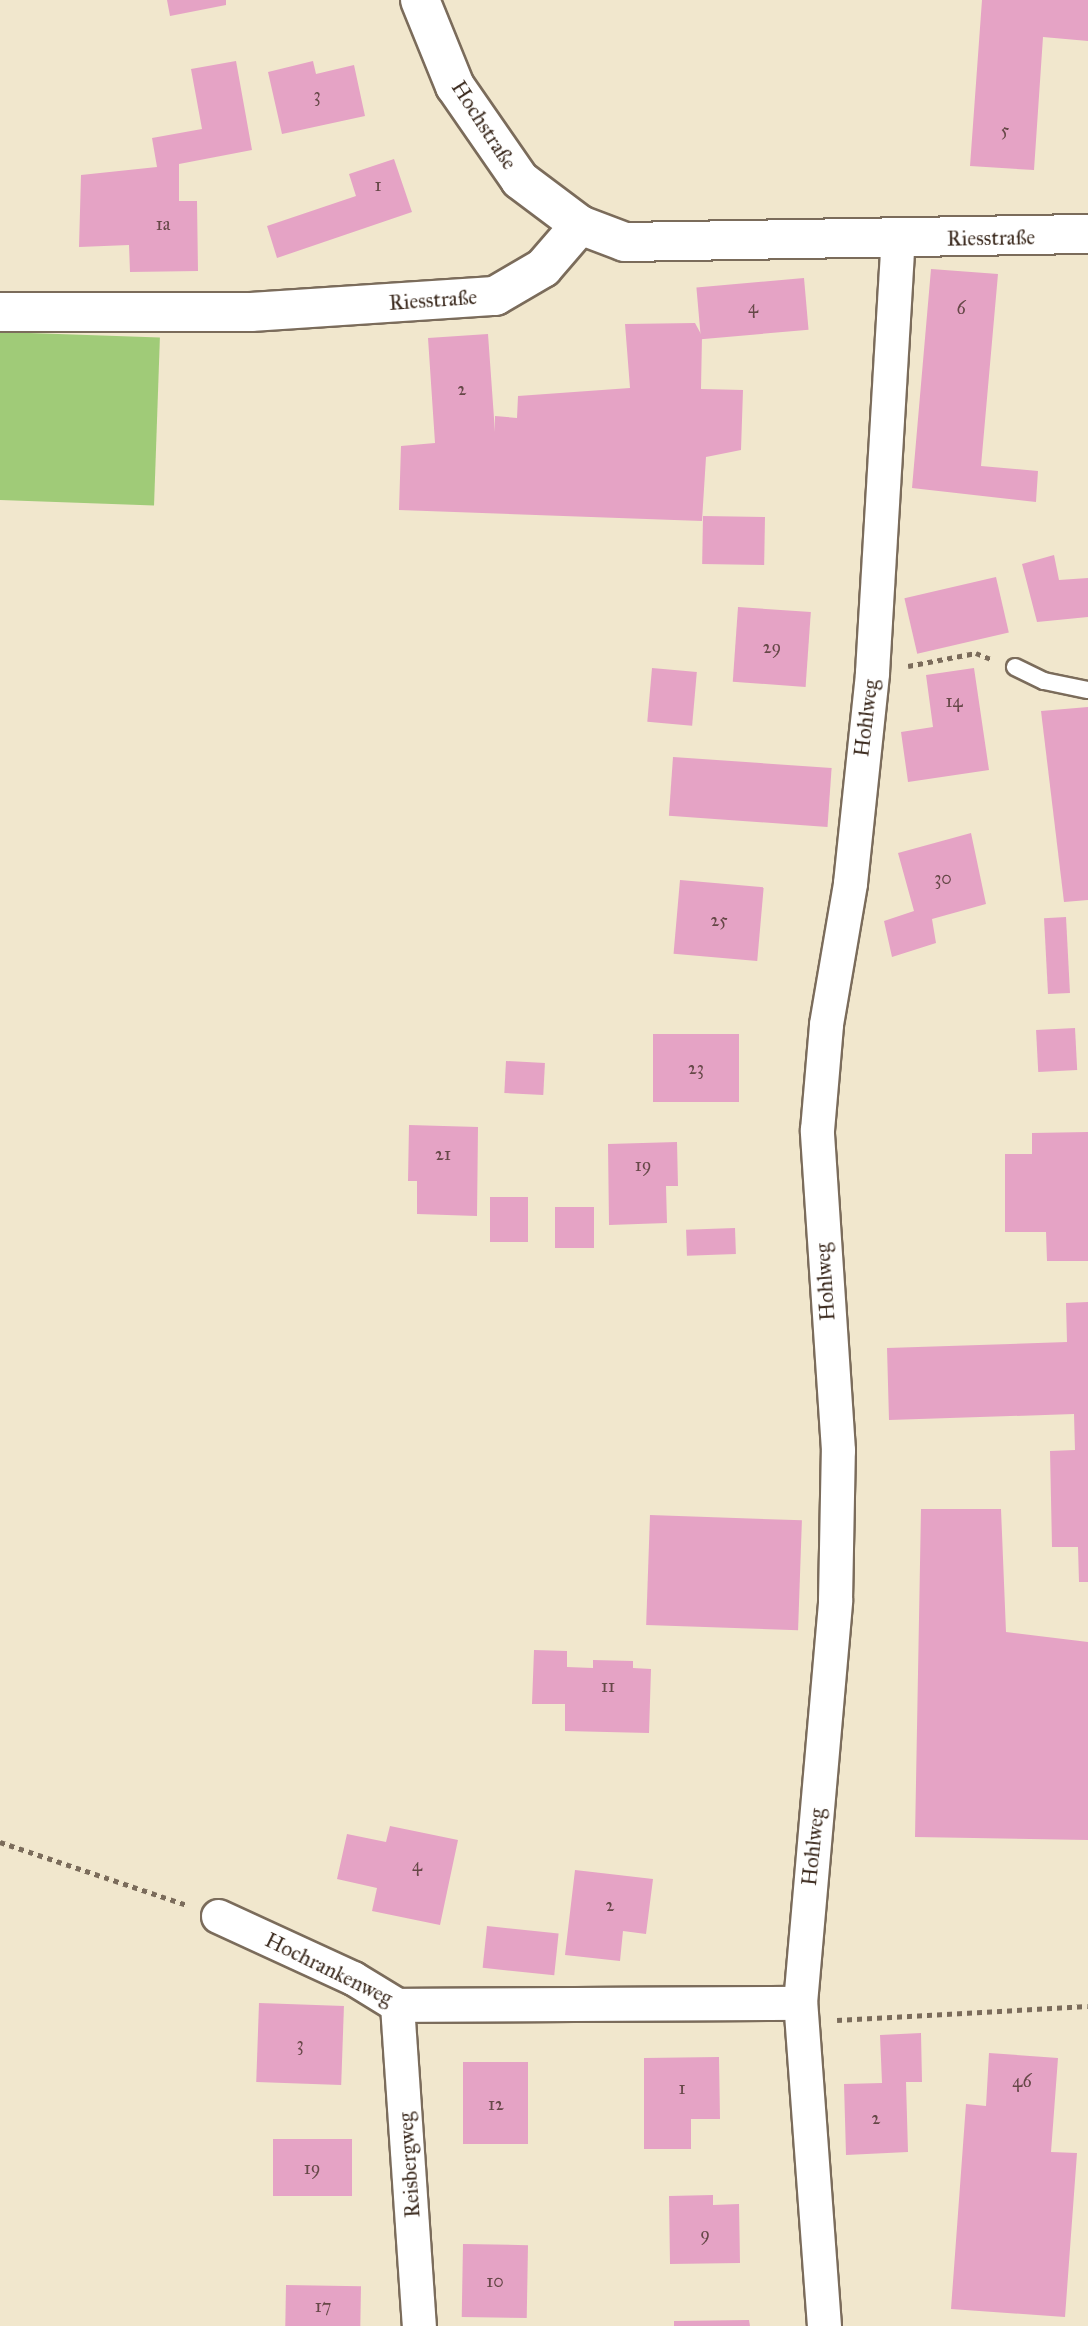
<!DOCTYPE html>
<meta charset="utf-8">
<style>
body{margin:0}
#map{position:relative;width:1088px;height:2326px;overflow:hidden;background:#f1e7cd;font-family:"IM FELL Great Primer",serif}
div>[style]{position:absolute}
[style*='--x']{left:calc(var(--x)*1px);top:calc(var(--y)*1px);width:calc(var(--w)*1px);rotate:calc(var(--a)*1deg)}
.green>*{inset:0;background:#a0cb78;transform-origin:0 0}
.building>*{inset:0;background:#e5a3c5;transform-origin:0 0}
.path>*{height:4.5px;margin-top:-2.25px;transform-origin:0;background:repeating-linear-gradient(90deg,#7b6c5b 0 5px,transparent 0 10px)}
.roads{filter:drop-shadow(2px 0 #7b6c5b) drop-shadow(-2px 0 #7b6c5b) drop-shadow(0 2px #7b6c5b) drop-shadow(0 -2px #7b6c5b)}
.service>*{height:16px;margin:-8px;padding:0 8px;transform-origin:8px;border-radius:8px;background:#fff}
.minor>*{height:33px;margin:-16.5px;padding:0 16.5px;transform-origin:16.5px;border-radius:16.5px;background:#fff}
.tertiary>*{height:38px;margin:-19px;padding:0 19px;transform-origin:19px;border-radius:19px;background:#fff}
span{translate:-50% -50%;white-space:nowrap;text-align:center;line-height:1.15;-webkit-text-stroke:5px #fff;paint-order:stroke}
.number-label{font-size:18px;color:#664848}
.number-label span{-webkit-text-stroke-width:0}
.street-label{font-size:21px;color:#3b2a1e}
</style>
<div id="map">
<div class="green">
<div style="left:0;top:332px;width:160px;height:168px;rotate:2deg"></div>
</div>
<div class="building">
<div style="clip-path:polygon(167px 0,226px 0,226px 5px,170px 16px)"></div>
<div style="clip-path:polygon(982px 0,1088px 0,1088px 41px,1043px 37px,1034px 170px,970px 166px)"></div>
<div style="clip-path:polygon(236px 61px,252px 150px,179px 164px,179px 201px,197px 201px,198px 271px,130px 272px,129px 245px,79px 247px,81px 175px,157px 167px,152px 138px,202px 129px,191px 69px)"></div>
<div style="clip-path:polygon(313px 61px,316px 74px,354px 65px,365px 116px,282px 134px,268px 72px)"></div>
<div style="clip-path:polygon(394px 159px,412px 212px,277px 258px,267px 226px,356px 196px,349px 174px)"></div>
<div style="clip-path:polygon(931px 269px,998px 274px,981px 466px,1038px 471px,1036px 502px,912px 488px)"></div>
<div style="left:804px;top:278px;width:52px;height:108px;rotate:85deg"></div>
<div style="clip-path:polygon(695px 323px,702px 336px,701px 389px,743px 390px,741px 450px,706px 457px,702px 521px,399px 510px,401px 446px,435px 443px,428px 338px,488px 334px,495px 432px,495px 416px,517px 418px,518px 396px,630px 388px,625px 324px)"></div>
<div style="left:703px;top:516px;width:62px;height:48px;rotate:1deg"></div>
<div style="clip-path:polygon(1054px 555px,1059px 580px,1088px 578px,1088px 617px,1037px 622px,1022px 564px)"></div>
<div style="left:996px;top:577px;width:57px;height:94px;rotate:77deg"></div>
<div style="left:738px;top:607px;width:73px;height:75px;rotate:4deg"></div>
<div style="left:652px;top:668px;width:45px;height:54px;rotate:5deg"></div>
<div style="clip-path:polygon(974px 668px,989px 770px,908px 782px,901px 732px,933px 727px,926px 675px)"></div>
<div style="clip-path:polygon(1088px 707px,1088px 900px,1064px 902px,1041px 711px)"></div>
<div style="left:673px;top:757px;width:159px;height:59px;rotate:4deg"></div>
<div style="clip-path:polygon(971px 833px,986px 904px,932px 919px,936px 943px,892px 957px,884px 921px,914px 911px,898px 853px)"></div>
<div style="left:680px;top:880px;width:84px;height:74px;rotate:5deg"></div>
<div style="left:1066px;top:917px;width:76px;height:22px;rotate:87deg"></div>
<div style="left:1075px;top:1028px;width:42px;height:39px;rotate:87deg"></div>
<div style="left:653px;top:1034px;width:86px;height:68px"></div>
<div style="left:506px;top:1061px;width:39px;height:32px;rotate:3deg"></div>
<div style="clip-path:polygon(409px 1125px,478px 1127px,477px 1216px,417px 1214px,417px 1181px,408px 1181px)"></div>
<div style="clip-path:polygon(1088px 1132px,1088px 1261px,1047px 1261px,1046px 1232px,1005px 1232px,1005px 1154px,1032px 1154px,1032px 1133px)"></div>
<div style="clip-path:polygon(677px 1142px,678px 1186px,666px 1186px,667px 1223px,609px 1225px,608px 1144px)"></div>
<div style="left:490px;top:1197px;width:38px;height:45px"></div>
<div style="left:555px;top:1207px;width:39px;height:41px"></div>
<div style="left:735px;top:1228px;width:26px;height:49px;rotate:88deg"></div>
<div style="clip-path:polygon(1088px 1302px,1088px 1582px,1079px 1582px,1078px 1547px,1052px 1547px,1050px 1451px,1075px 1450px,1074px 1414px,889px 1420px,887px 1348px,1067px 1342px,1066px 1303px)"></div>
<div style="clip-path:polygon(921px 1509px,1001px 1509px,1006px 1632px,1088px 1642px,1088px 1840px,915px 1837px)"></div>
<div style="left:650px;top:1515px;width:152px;height:110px;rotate:2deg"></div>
<div style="clip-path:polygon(534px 1650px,567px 1651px,567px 1667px,593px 1668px,593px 1660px,633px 1661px,633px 1668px,651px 1669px,649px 1733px,565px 1731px,565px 1704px,532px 1704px)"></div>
<div style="clip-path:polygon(390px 1826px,458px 1840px,440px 1925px,372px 1911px,377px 1888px,337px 1879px,347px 1834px,386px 1842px)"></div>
<div style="clip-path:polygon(575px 1870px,653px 1879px,646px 1934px,623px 1931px,620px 1961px,565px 1955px)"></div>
<div style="left:487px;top:1926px;width:72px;height:42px;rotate:6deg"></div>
<div style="left:259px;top:2003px;width:85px;height:79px;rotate:2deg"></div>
<div style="clip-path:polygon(921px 2033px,922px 2082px,906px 2082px,908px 2152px,846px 2155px,844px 2084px,882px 2083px,880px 2035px)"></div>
<div style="clip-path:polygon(989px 2053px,1058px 2058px,1051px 2152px,1077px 2153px,1065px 2317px,951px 2309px,966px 2104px,986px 2106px)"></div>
<div style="clip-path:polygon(719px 2057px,720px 2119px,691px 2119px,691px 2149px,644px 2149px,644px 2058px)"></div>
<div style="left:528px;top:2062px;width:82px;height:65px;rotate:90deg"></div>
<div style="left:273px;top:2139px;width:79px;height:57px"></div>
<div style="clip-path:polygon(713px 2195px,713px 2205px,739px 2204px,740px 2263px,670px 2264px,669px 2196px)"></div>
<div style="left:463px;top:2244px;width:65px;height:73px;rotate:1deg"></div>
<div style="left:286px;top:2285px;width:75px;height:41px;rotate:1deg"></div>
<div style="clip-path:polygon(749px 2320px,750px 2326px,674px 2326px,674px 2321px)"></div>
</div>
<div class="path">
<div style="--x:908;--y:666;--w:69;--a:-10.8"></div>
<div style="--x:976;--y:653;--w:16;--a:22"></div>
<div style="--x:0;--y:1842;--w:197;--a:18.6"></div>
<div style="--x:837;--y:2020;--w:251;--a:-3.2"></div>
</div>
<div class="roads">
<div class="service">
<div style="--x:1015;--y:667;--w:32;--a:26"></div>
<div style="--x:1044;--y:681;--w:45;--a:11.6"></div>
</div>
<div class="minor">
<div style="--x:218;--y:1916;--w:149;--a:24.7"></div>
<div style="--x:353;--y:1978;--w:52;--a:31.5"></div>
<div style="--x:397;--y:2005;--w:403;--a:-0.3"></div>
<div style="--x:397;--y:2005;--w:322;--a:86.1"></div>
<div style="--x:824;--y:2326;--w:324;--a:-94.2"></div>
<div style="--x:800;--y:2003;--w:405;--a:-85"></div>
<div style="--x:835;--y:1600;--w:150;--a:-88.9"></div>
<div style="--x:838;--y:1450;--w:321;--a:-93.8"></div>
<div style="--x:817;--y:1130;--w:106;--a:-85.1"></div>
<div style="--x:826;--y:1024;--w:143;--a:-80.3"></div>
<div style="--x:850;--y:883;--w:212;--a:-84"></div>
<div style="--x:872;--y:672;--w:434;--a:-86.6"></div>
</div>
<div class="tertiary">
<div style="--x:420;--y:0;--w:93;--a:67.9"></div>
<div style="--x:455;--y:86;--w:114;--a:55.3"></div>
<div style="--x:520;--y:180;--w:75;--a:36.9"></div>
<div style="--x:580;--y:225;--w:48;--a:20.7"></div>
<div style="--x:625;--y:242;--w:463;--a:-1"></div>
<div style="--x:0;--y:312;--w:251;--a:0"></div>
<div style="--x:251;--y:312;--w:245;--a:-3.8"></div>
<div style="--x:495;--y:296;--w:56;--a:-30.3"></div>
<div style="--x:543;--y:268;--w:57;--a:-49.3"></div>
</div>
</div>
<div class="number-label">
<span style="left:317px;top:95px">3</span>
<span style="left:1005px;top:130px">5</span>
<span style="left:378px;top:185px">1</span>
<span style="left:163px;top:224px">1a</span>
<span style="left:753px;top:307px">4</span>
<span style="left:961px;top:308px">6</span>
<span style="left:462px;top:389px">2</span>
<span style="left:772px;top:647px">29</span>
<span style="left:954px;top:701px">14</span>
<span style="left:943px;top:878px">30</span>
<span style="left:719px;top:920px">25</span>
<span style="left:696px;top:1068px">23</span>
<span style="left:443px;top:1154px">21</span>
<span style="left:643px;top:1165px">19</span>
<span style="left:608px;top:1686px">11</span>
<span style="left:417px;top:1865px">4</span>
<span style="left:610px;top:1905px">2</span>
<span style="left:300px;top:2044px">3</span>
<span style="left:1022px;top:2081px">46</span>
<span style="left:682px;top:2088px">1</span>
<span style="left:496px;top:2104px">12</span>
<span style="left:876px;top:2118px">2</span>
<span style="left:312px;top:2168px">19</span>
<span style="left:705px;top:2234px">9</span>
<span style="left:495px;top:2281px">10</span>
<span style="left:323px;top:2306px">17</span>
</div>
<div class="street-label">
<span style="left:484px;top:125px;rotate:57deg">Hochstraße</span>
<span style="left:991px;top:238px;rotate:-1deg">Riesstraße</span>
<span style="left:433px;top:300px;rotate:-4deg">Riesstraße</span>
<span style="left:866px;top:718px;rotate:-83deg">Hohlweg</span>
<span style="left:825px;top:1282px;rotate:-94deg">Hohlweg</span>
<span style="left:813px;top:1847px;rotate:-84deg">Hohlweg</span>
<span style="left:329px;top:1969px;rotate:26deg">Hochrankenweg</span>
<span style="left:409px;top:2165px;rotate:-94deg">Reisbergweg</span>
</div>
</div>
